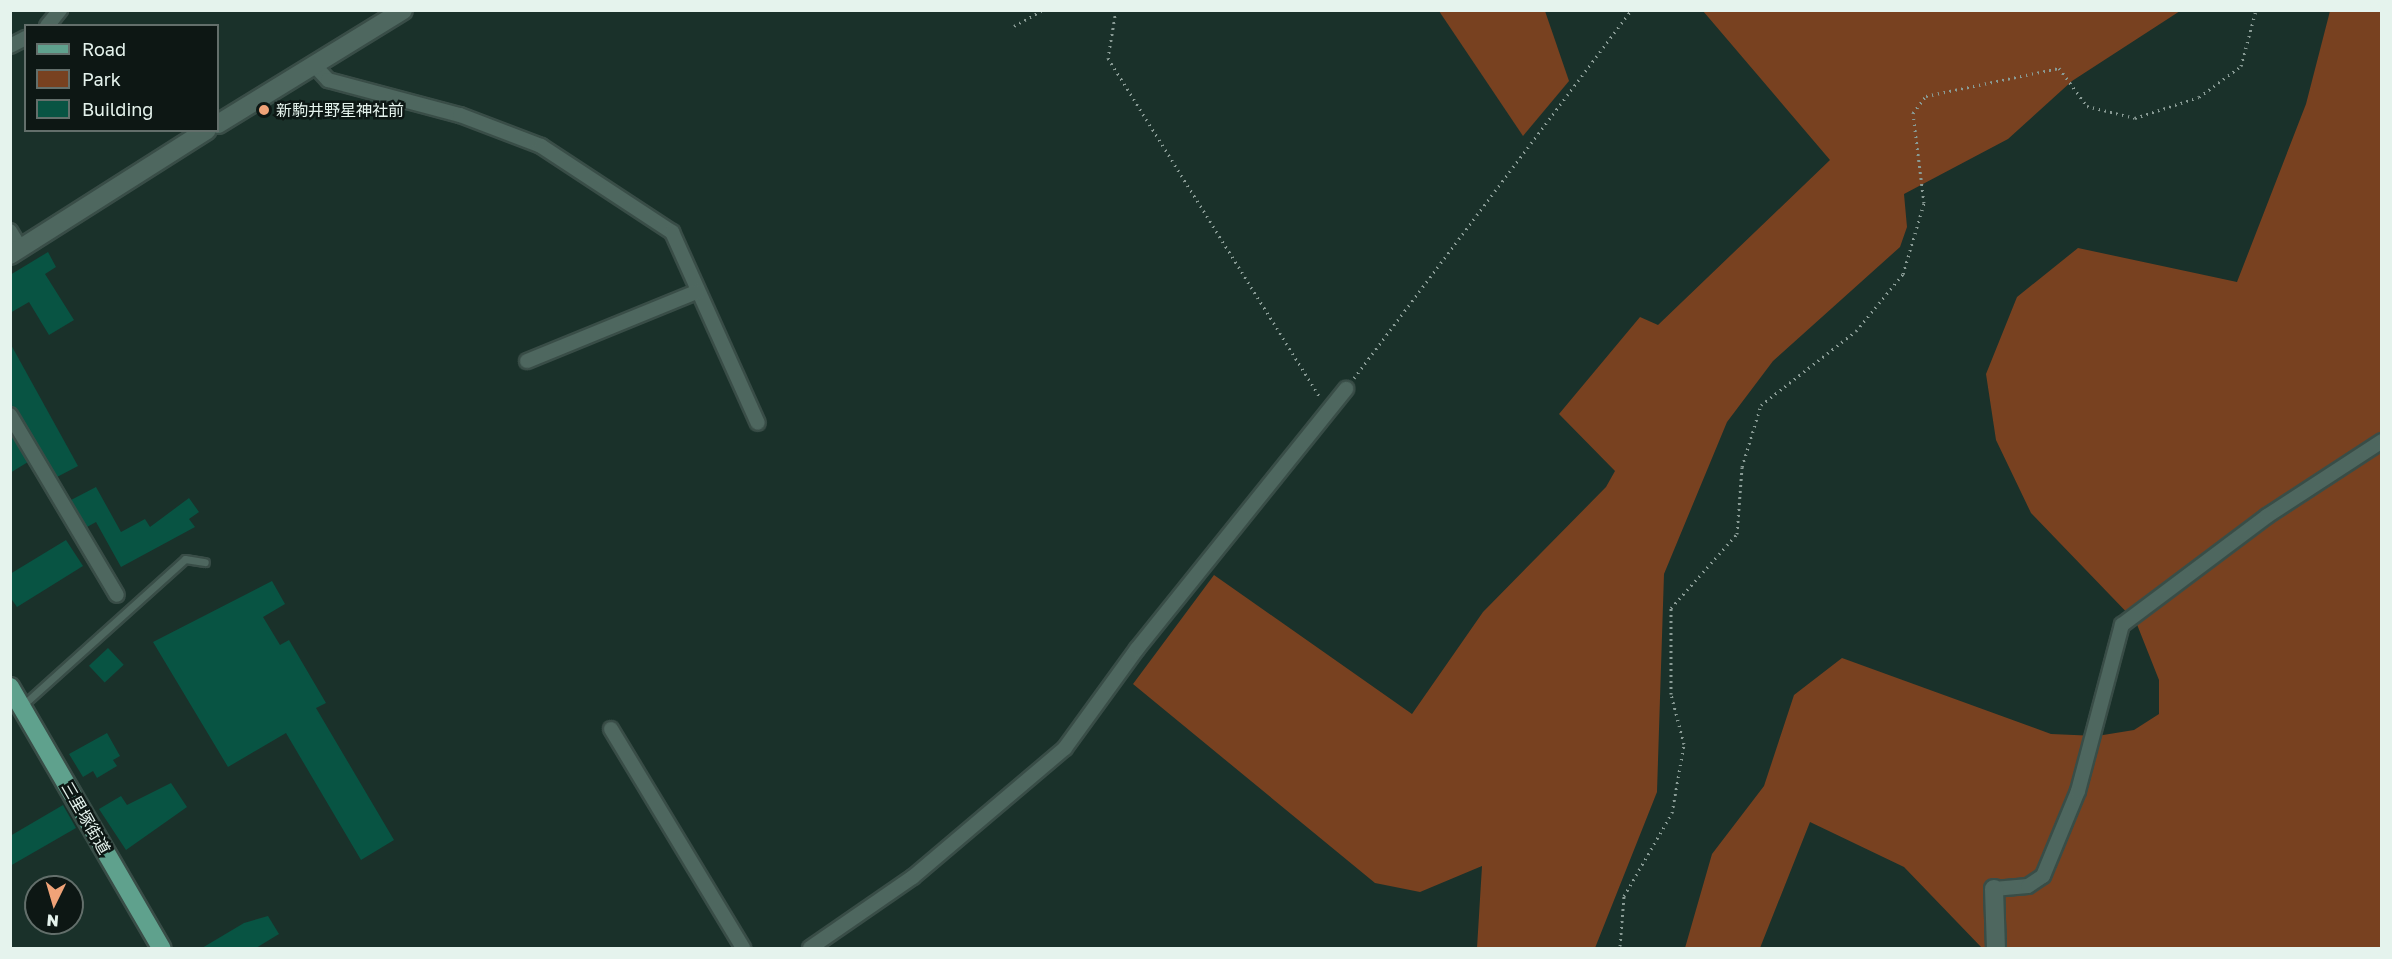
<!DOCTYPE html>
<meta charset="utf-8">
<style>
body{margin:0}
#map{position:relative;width:2392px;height:959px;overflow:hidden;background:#1a312a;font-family:"Golos Text","Noto Sans JP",sans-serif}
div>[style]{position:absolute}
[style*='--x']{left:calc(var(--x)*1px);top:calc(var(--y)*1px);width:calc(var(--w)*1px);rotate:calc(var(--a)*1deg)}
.green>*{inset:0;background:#784120}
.building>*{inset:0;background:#085443;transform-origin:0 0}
.path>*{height:3px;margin-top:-1.5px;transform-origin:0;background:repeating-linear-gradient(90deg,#899b95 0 1.5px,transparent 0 6px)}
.roads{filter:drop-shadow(2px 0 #394d47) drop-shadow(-2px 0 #394d47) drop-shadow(0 2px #394d47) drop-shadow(0 -2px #394d47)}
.lane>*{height:7px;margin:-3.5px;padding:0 3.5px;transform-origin:3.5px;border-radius:3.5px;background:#4e675f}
.street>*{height:14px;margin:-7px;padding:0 7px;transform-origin:7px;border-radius:7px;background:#4e675f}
.secondary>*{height:18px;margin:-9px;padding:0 9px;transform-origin:9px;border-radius:9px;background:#4e675f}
.primary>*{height:18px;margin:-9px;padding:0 9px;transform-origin:9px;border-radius:9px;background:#5fa18d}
.dots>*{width:16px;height:16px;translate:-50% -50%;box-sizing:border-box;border:3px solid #0d1714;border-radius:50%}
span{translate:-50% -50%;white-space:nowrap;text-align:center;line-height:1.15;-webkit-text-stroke:5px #0d1714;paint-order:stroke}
.poi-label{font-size:16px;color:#e5f3ed}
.left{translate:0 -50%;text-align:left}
.street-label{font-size:16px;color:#e5f3ed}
.frame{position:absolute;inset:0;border:12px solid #e5f3ed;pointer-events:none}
.legend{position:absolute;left:24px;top:24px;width:195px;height:108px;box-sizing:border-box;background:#0d1714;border:2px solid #636f6b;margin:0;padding:8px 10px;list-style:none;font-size:18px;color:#e5f3ed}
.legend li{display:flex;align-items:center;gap:12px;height:30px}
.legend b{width:30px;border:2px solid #636f6b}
.north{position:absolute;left:24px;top:875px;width:60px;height:60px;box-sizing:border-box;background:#0d1714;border:2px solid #636f6b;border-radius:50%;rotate:185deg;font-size:16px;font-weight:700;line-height:24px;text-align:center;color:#e5f3ed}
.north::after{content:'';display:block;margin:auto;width:21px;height:27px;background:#f0a378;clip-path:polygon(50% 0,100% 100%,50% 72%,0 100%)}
</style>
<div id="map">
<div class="green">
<div style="clip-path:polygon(1439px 11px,1545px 11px,1569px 81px,1523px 136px)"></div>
<div style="clip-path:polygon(1703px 11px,2180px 11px,2072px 81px,2008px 139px,1904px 194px,1907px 227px,1900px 247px,1773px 361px,1727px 422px,1664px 574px,1657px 792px,1595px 948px,1477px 948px,1482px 866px,1420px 892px,1375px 883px,1133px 684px,1214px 575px,1412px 714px,1483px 612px,1606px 487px,1615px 471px,1559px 414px,1640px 317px,1658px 325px,1830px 160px)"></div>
<div style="clip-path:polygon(2330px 11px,2381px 11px,2381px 948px,1982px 948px,1904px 867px,1810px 822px,1760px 948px,1685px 948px,1712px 854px,1764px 786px,1794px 695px,1842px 658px,2051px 734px,2097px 736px,2134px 730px,2159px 714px,2159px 680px,2136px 622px,2031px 513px,1996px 440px,1986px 374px,2017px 297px,2078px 248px,2237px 282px,2306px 104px)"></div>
</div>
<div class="building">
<div style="clip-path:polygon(48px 252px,56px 267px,45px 274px,74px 320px,49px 335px,29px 302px,10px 313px,10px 275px)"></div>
<div style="clip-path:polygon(10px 343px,78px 466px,57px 477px,10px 406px)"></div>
<div style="clip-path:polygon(10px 433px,28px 462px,10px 473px)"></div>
<div style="clip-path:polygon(96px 487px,121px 532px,145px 519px,150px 527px,189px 498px,199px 512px,189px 519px,195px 527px,121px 567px,96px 522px,87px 527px,71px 500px)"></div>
<div style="clip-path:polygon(66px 540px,83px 566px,17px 607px,10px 597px,10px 574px)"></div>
<div style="clip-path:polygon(272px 581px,285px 604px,263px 617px,280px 645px,289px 640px,326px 703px,316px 708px,394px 840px,361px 860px,286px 733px,228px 767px,153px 642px)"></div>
<div style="left:108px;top:648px;width:23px;height:26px;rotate:47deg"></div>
<div style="clip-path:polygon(107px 733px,120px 756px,113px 760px,117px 766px,97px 778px,93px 771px,83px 777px,69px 754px)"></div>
<div style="clip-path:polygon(171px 783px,187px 807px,126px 850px,99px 809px,121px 796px,127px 805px)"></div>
<div style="clip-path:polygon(63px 805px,76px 828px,10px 866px,10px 836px)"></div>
<div style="clip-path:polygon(268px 916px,279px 934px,256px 948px,202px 948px,244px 923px)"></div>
</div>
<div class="path">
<div style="--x:1116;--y:10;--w:49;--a:99.5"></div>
<div style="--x:1108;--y:58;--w:400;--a:58"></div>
<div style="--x:1014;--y:26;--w:33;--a:-29"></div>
<div style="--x:1354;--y:378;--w:461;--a:-53"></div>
<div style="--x:1620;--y:946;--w:50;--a:-85.4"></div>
<div style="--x:1624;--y:896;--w:96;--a:-60"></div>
<div style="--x:1672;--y:813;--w:70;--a:-80.1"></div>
<div style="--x:1684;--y:744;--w:52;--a:-104.6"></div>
<div style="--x:1671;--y:694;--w:86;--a:-90"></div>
<div style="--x:1671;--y:608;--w:99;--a:-48.3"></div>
<div style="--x:1737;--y:534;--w:67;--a:-85.7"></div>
<div style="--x:1742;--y:467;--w:65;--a:-73"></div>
<div style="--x:1761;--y:405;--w:120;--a:-37.9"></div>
<div style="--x:1856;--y:331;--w:74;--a:-50.5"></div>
<div style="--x:1903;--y:274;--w:74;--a:-73.5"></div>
<div style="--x:1924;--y:203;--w:91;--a:-97"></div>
<div style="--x:1913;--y:113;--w:21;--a:-53"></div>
<div style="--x:1926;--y:96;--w:136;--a:-11.9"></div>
<div style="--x:2059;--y:68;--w:47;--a:53.6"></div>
<div style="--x:2087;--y:106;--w:49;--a:14"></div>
<div style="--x:2135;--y:118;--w:67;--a:-18.2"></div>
<div style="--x:2199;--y:97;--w:52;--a:-36.4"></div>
<div style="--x:2241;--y:66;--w:58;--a:-75"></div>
</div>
<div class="roads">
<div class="lane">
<div style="--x:23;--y:705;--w:218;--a:-42"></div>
<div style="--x:185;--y:559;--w:20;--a:9"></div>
</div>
<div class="street">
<div style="--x:47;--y:26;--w:21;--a:-51"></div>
<div style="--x:10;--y:46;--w:18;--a:-27"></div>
<div style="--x:316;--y:67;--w:18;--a:47"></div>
<div style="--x:328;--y:80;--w:137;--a:14.9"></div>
<div style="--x:460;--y:115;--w:87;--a:20.9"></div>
<div style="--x:541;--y:146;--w:157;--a:33.3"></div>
<div style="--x:672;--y:232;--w:209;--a:65.8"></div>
<div style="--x:10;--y:231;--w:21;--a:59"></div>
<div style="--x:527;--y:361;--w:183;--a:-22.2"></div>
<div style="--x:10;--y:415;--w:209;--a:59.3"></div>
<div style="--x:611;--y:729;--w:256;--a:58.9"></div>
<div style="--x:1994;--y:889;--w:34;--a:-5"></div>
<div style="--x:2028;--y:886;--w:18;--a:-34"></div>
<div style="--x:2043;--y:876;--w:92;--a:-67.6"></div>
<div style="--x:2078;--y:791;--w:172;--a:-75.2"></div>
<div style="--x:2122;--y:625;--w:181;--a:-36.9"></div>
<div style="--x:2267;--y:516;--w:137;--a:-33.1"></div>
<div style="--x:810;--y:948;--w:125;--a:-34.6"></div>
<div style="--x:913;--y:877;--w:199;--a:-40.3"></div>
<div style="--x:1065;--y:748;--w:122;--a:-54"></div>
<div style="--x:1137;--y:649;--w:334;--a:-51.2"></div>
</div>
<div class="secondary">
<div style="--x:218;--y:124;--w:217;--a:-31.6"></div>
<div style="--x:10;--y:255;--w:233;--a:-32.4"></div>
<div style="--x:1994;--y:889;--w:59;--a:88.1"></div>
</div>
<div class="primary">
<div style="--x:10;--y:687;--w:302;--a:59.9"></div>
</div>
</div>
<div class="dots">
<div style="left:264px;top:110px;background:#f0a378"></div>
</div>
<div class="poi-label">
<span class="left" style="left:276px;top:110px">新駒井野星神社前</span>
</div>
<div class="street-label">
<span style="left:86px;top:818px;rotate:60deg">三里塚街道</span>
</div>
<div class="frame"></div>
<ul class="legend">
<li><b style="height:8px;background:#5fa18d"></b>Road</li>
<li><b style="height:16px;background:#784120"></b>Park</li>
<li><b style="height:16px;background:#085443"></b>Building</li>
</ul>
<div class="north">N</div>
</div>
